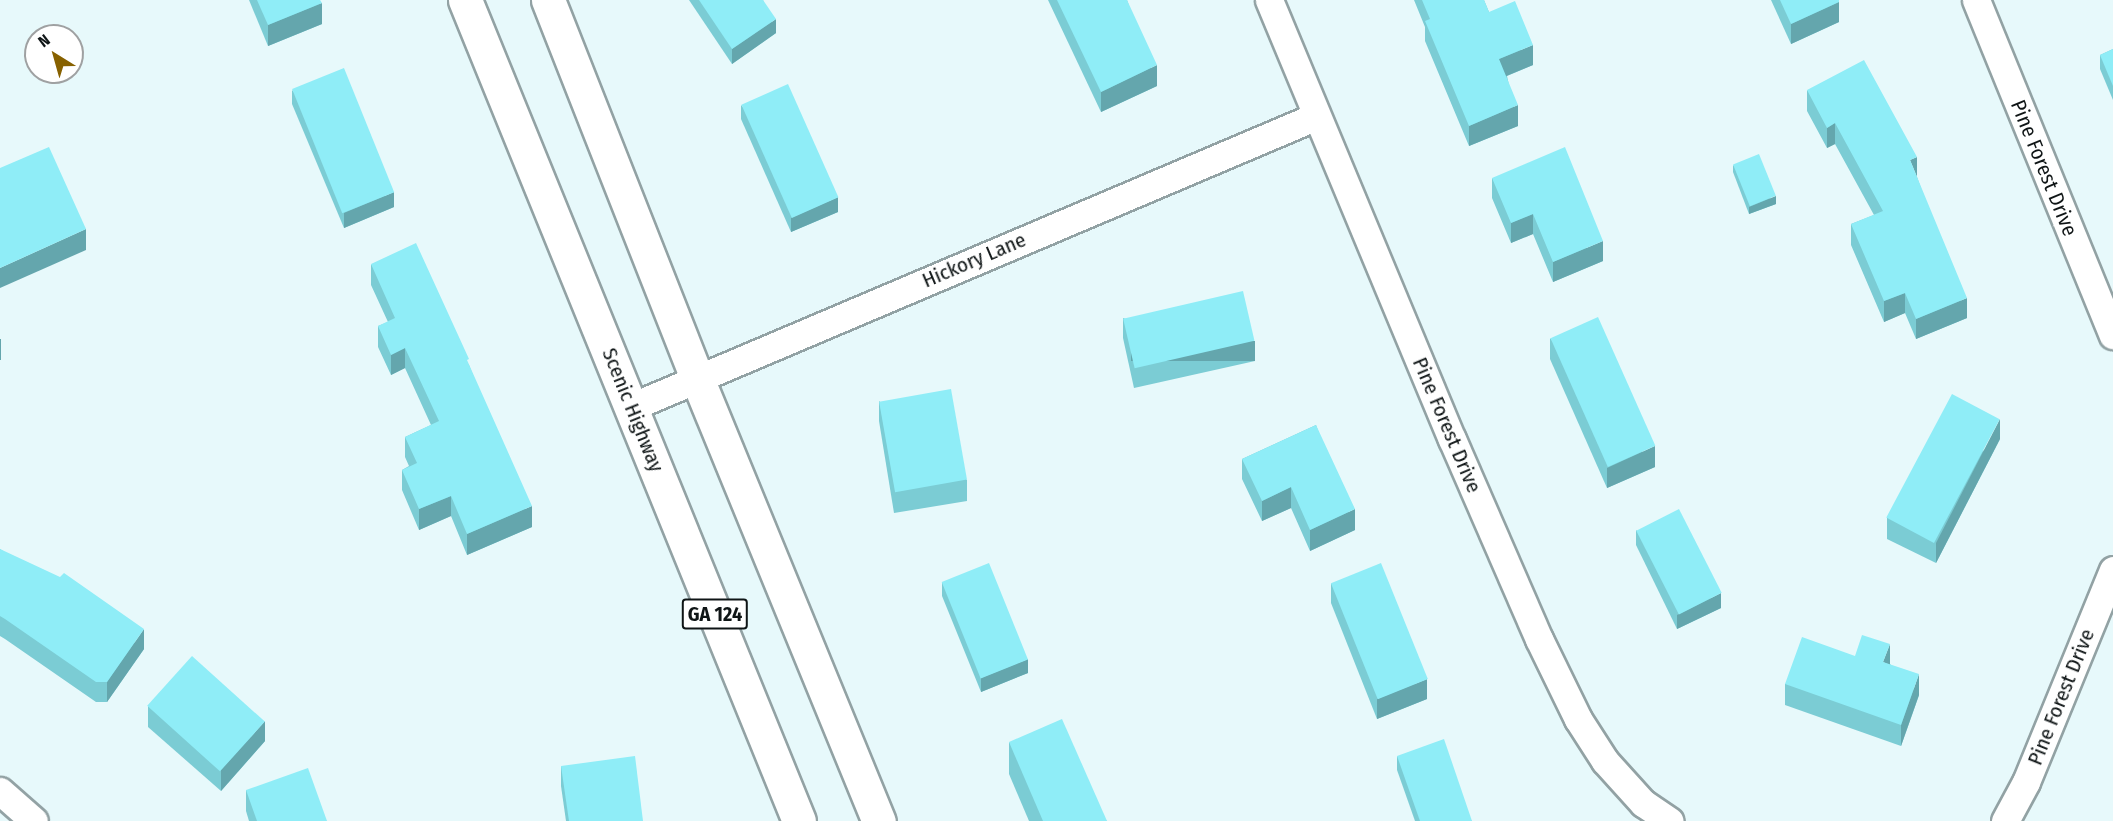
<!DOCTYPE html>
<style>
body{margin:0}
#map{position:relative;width:2113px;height:821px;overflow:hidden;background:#e7f9fb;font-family:"Fira Sans Condensed",sans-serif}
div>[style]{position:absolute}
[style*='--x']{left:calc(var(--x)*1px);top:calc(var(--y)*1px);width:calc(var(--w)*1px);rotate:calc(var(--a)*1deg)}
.roads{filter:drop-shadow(2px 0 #92a2a4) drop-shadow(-2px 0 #92a2a4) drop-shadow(0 2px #92a2a4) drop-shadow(0 -2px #92a2a4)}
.street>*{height:27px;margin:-13.5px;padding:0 13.5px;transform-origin:13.5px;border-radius:13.5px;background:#fff}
.highway>*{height:33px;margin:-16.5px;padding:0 16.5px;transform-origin:16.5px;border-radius:16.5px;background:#fff}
.wall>*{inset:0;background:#7bccd4}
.shaded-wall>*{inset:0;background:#64a6ad;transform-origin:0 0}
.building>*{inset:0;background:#8fedf7;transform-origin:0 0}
span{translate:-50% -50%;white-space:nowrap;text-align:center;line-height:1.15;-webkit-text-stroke:4.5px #fff;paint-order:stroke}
.shield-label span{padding:2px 4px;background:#fff;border:2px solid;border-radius:4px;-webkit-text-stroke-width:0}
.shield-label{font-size:20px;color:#0f1516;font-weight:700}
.street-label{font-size:21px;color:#0f1516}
.north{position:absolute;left:24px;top:24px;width:60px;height:60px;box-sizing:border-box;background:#fff;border:2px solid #9fa1a2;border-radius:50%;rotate:323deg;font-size:16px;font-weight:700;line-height:24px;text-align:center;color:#0f1516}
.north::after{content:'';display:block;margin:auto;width:21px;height:27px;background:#876100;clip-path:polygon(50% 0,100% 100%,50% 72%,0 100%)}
</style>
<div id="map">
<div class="roads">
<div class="street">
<div style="--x:1269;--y:0;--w:476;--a:67.4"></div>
<div style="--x:1452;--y:439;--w:218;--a:66.5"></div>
<div style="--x:1539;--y:639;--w:89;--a:64"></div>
<div style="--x:1578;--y:719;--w:50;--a:57.3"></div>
<div style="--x:1605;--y:761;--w:57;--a:47.9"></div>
<div style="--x:1643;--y:803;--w:32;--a:34"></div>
<div style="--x:1976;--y:0;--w:362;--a:67.8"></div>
<div style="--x:631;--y:407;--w:745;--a:-22.99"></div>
<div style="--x:0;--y:791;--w:45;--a:41.4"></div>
<div style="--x:2005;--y:821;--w:44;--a:-61.7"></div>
<div style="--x:2026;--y:782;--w:229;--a:-67.7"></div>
</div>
<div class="highway">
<div style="--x:465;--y:0;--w:886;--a:67.86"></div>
<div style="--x:548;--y:0;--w:406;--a:68.5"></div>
<div style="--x:697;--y:378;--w:479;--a:67.7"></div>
</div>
</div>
<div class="wall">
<div style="clip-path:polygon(249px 0,320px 0,322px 24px,268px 46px)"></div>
<div style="clip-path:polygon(689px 0,763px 0,776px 33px,732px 64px)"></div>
<div style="clip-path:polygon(1048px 0,1127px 0,1157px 86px,1101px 112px)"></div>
<div style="clip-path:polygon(1414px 0,1484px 0,1489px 12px,1533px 65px,1507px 76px,1518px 126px,1469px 146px,1425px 41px,1425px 27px)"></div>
<div style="clip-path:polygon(1771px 0,1839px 0,1839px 22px,1791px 44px)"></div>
<div style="clip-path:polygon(2113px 49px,2113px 100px,2100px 69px,2100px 55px)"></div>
<div style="clip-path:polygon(292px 90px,394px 207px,344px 228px,292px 104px)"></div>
<div style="clip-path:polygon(1807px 90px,1917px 177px,1967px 318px,1916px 339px,1905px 313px,1884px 322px,1851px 245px,1851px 224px,1874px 215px,1835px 144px,1827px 148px,1807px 111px)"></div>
<div style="clip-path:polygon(741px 105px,838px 212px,791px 232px,741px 119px)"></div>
<div style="clip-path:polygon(1733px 165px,1776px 204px,1749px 214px,1733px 172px)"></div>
<div style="clip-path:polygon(1492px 178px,1603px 261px,1553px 282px,1533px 234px,1511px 243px,1492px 198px)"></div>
<div style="clip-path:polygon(371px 264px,469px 365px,532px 527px,467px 555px,451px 516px,419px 530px,402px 490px,402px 470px,409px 466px,405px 457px,405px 437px,431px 425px,405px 368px,391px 375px,378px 347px,378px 326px,388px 322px,371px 285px)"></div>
<div style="clip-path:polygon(1123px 318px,1255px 361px,1134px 388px,1123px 338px)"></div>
<div style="clip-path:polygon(1550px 338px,1655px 467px,1607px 488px,1550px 359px)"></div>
<div style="clip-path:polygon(879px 401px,967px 480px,967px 501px,894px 513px,879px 421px)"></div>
<div style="clip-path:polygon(1316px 425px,1355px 530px,1310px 551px,1291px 508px,1262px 521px,1242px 479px,1242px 459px)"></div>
<div style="clip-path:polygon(2000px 439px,1936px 563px,1887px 539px,1887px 518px)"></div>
<div style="clip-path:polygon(1636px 530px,1721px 608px,1677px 629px,1636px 545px)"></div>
<div style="clip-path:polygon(0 549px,144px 649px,107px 702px,96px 702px,5px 639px,0 636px)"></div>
<div style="clip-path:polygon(942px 582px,1028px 673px,981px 692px,942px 596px)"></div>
<div style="clip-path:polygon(1331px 583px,1427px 699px,1377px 719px,1331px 603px)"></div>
<div style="clip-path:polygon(1855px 656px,1890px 664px,1919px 695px,1901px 746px,1785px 705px,1785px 684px)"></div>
<div style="clip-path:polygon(148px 706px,265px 741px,221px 791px,148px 727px)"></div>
<div style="clip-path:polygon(1009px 742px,1107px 821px,1029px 821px,1009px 774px)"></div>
<div style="clip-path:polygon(1397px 756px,1472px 821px,1415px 821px,1397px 770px)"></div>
<div style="clip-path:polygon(561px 766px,643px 821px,566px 821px,561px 786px)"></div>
<div style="clip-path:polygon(246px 790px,327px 821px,249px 821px,246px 811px)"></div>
</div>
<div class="shaded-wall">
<div style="clip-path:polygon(1839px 2px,1839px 22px,1791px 44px,1791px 24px)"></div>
<div style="clip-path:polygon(322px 3px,322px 24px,268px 46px,268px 25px)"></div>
<div style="clip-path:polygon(776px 19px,776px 33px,732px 64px,732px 49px)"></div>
<div style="clip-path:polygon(1533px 45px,1533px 65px,1499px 79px,1499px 59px)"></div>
<div style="clip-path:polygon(1157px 65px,1157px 86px,1101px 112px,1101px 92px)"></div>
<div style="clip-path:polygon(1518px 105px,1518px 126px,1469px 146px,1469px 126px)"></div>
<div style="clip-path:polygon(1835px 123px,1835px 144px,1827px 148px,1827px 128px)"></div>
<div style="clip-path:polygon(1917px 157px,1917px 177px,1910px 160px)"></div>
<div style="clip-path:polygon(394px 192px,394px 207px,344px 228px,344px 213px)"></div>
<div style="clip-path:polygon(1776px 196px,1776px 204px,1749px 214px,1749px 207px)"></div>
<div style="clip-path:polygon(838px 197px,838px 212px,791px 232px,791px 218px)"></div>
<div style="clip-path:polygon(1533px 214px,1533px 234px,1511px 243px,1511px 223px)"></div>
<div style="clip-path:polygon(86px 229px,86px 250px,0 288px,0 268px)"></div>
<div style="clip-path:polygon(1603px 241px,1603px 261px,1553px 282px,1553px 262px)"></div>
<div style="clip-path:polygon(1905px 293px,1905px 313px,1884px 322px,1884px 301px)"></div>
<div style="clip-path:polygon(1967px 298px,1967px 318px,1916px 339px,1916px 319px)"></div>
<div style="left:1px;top:339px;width:21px;height:2px;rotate:90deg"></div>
<div style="left:1255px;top:341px;width:20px;height:124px;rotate:90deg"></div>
<div style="clip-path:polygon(405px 348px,405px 368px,391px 375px,391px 355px)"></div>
<div style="clip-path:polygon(2000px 419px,2000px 439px,1936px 563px,1936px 543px)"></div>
<div style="clip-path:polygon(1655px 446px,1655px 467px,1607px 488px,1607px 468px)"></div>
<div style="clip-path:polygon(1291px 487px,1291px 508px,1262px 521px,1262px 501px)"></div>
<div style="clip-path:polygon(451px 496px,451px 516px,419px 530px,419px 509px)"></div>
<div style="clip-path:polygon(532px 506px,532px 527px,467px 555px,467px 534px)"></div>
<div style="clip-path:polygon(1355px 509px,1355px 530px,1310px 551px,1310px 530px)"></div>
<div style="clip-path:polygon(1721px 593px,1721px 608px,1677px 629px,1677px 615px)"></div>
<div style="clip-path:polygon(144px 629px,144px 649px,107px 702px,107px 682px)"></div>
<div style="clip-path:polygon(1890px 644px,1890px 665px,1883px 662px)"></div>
<div style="clip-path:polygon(1028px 659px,1028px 673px,981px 692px,981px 678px)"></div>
<div style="clip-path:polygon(1919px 674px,1919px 695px,1901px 746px,1901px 725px)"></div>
<div style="clip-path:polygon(1427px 679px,1427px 699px,1377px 719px,1377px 699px)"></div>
<div style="clip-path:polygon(265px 721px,265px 741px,221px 791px,221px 770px)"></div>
</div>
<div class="building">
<div style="clip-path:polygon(257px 0,320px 0,322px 3px,268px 25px)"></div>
<div style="clip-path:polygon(699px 0,763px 0,776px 19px,732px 49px)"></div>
<div style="clip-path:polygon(1057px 0,1127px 0,1157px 65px,1101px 92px)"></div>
<div style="clip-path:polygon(1422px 0,1484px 0,1489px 12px,1515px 1px,1533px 45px,1499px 59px,1518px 105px,1469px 126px,1425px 21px,1430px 19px)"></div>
<div style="clip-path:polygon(1780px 0,1839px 0,1839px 2px,1791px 24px)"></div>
<div style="clip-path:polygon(2113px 49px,2113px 86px,2100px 55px)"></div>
<div style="clip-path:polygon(1864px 60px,1917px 157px,1910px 160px,1967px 298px,1916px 319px,1905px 293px,1884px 301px,1851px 224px,1883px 211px,1835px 123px,1827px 128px,1807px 90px)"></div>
<div style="left:344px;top:68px;width:134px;height:56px;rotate:68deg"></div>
<div style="left:788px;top:84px;width:124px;height:51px;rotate:66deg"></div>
<div style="clip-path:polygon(49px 147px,86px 229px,0 268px,0 168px)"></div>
<div style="clip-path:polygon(1565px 147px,1603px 241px,1553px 262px,1533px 214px,1511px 223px,1492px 178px)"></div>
<div style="left:1759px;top:154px;width:45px;height:28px;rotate:68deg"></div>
<div style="clip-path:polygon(416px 243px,469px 359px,467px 360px,532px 506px,467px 534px,451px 496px,419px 509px,402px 470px,417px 463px,405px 437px,439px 421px,405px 348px,391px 355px,378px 326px,395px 318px,371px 264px)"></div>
<div style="left:1243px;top:291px;width:51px;height:123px;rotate:77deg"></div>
<div style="left:1598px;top:317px;width:141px;height:52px;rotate:66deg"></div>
<div style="left:951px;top:389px;width:92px;height:73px;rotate:80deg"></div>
<div style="left:1952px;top:394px;width:54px;height:140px;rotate:28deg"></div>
<div style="clip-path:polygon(1316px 425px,1355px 509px,1310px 530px,1291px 487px,1262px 501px,1242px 459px)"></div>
<div style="left:1679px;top:509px;width:94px;height:48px;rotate:63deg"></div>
<div style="clip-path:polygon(0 549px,60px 577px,64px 573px,144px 629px,107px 682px,96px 682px,5px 619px,0 616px)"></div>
<div style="left:989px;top:563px;width:104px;height:51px;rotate:68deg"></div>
<div style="left:1381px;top:563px;width:125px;height:54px;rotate:68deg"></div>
<div style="clip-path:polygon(1862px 635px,1890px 644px,1883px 662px,1919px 674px,1901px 725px,1785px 684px,1802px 637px,1855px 656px)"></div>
<div style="left:192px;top:656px;width:98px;height:67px;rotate:42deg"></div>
<div style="clip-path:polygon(1062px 719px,1107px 821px,1043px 821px,1009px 742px)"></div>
<div style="clip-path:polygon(1444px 739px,1472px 821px,1420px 821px,1397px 756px)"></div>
<div style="clip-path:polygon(635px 756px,643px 821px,569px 821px,561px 766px)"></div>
<div style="clip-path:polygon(308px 768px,327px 821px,257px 821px,246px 790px)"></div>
</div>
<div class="shield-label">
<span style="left:715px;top:614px">GA 124</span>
</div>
<div class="street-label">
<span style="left:2044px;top:168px;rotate:68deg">Pine Forest Drive</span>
<span style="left:974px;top:260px;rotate:-23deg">Hickory Lane</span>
<span style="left:633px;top:410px;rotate:68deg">Scenic Highway</span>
<span style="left:1447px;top:425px;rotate:67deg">Pine Forest Drive</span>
<span style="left:2061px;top:697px;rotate:-68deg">Pine Forest Drive</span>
</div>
<div class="north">N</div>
</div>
